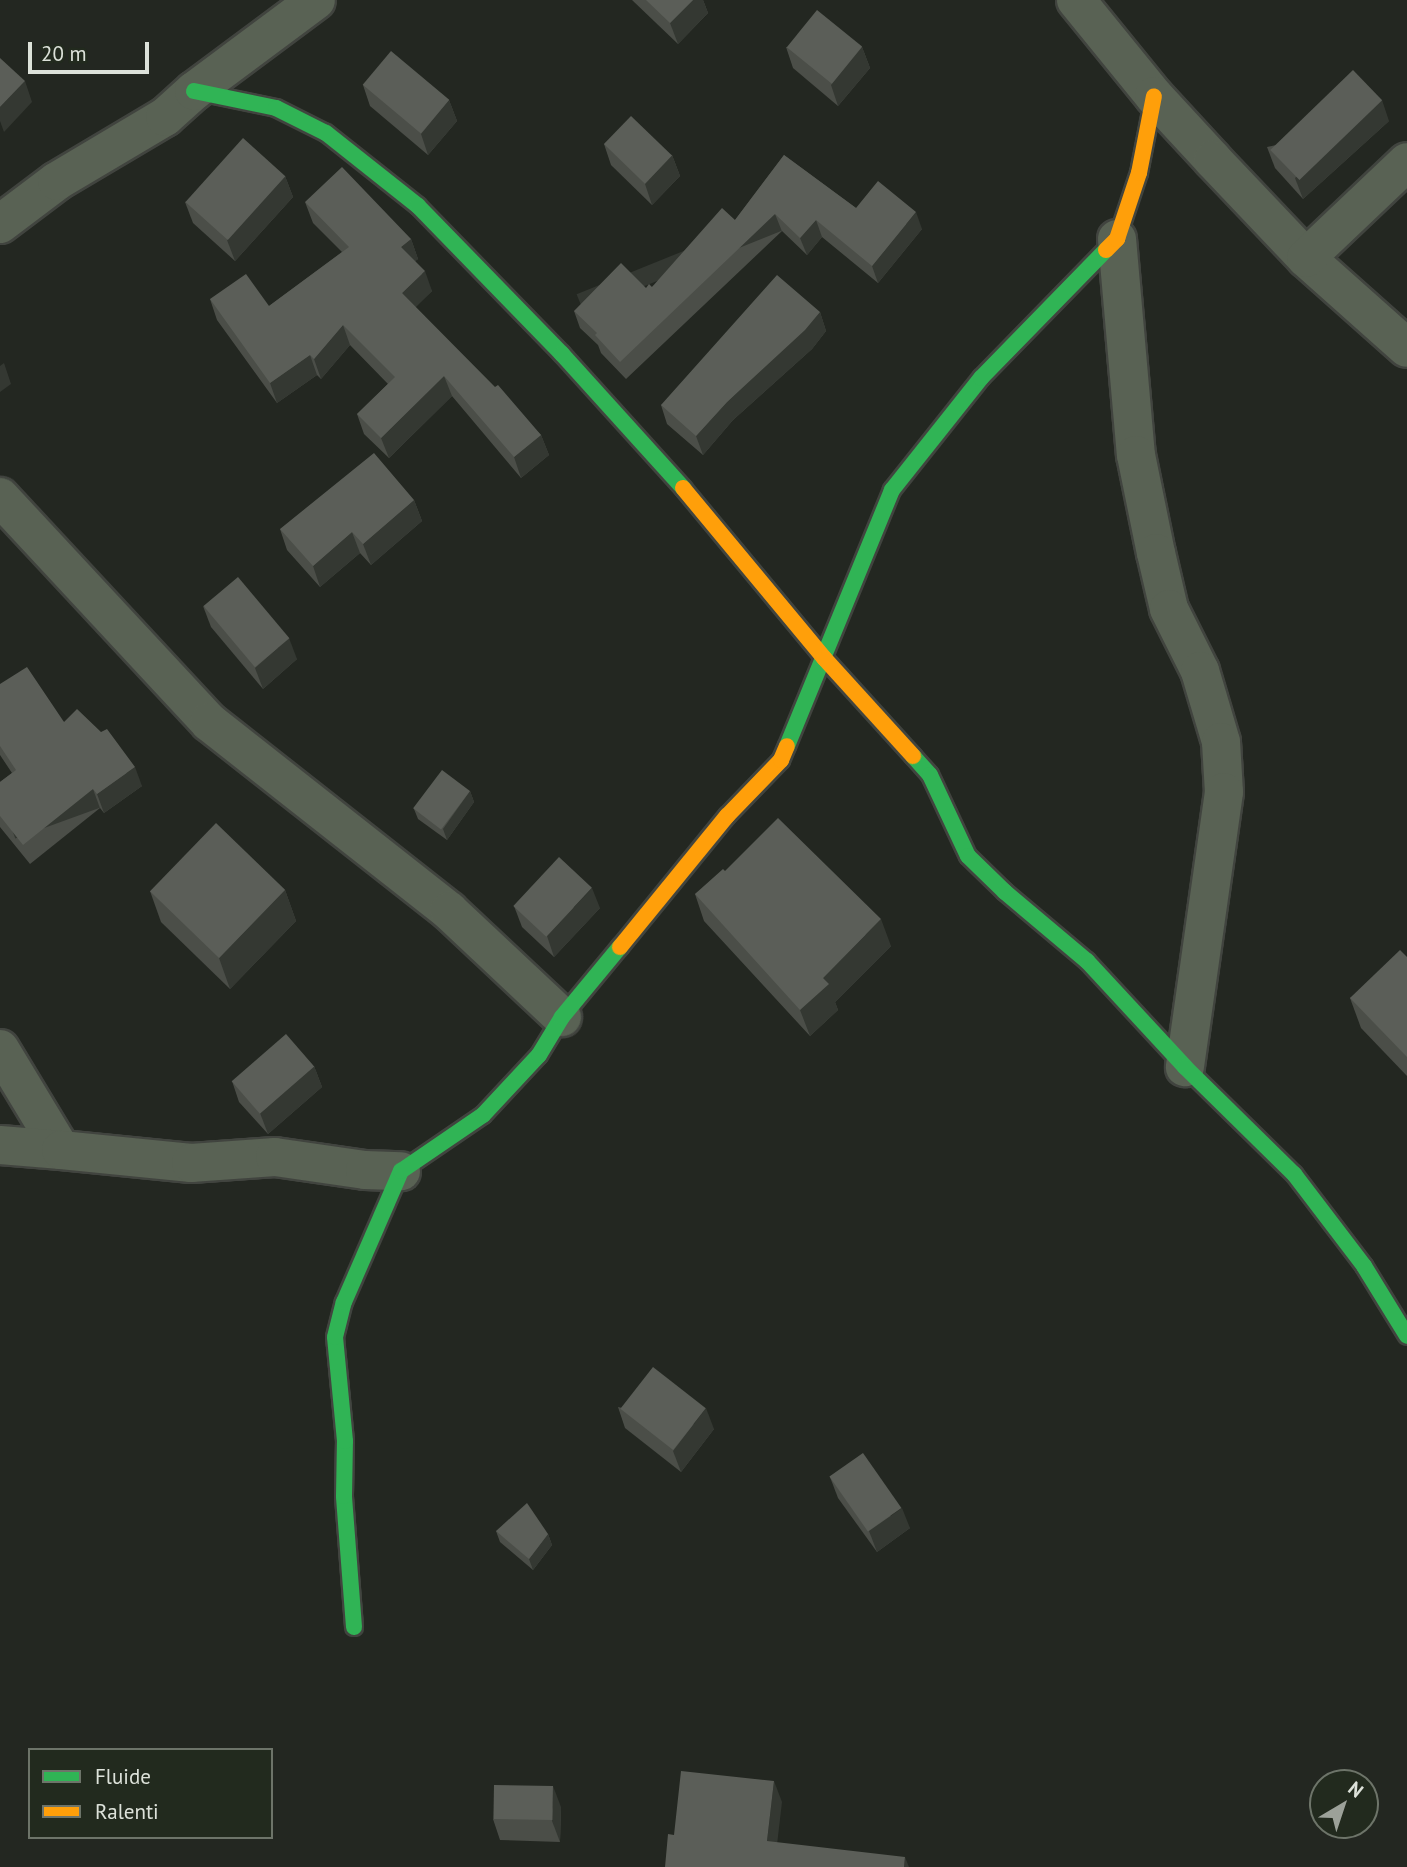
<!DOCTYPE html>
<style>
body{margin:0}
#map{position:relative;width:1407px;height:1867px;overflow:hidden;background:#232721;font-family:"PT Sans",sans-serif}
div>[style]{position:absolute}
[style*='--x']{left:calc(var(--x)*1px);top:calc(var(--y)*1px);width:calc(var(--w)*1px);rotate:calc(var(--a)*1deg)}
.roads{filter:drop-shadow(2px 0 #41443f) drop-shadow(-2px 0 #41443f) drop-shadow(0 2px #41443f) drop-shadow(0 -2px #41443f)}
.street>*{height:38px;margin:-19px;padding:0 19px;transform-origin:19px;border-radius:19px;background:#596254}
.fast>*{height:16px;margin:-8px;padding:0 8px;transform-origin:8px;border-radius:8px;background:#30b455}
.slow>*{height:16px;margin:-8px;padding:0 8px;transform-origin:8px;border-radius:8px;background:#ff9f0a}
.wall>*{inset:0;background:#4b4e48}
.shaded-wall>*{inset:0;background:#343832;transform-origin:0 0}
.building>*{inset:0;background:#5b5e58;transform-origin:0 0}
span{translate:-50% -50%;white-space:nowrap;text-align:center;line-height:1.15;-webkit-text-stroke:5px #222a1e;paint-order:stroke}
.legend{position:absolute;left:28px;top:1748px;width:245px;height:91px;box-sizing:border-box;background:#222a1e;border:2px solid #6d7469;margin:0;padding:9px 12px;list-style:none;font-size:21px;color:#dde2da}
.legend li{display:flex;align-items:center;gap:14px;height:35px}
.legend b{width:35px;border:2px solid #6d7469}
.north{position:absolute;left:1309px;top:1769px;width:70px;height:70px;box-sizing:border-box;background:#222a1e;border:2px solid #6d7469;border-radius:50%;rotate:39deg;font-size:19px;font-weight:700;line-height:28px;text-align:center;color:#dde2da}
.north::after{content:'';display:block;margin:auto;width:24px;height:32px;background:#9ca199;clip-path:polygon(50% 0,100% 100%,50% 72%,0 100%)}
.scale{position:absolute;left:28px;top:42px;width:121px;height:32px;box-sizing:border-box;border:4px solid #dde2da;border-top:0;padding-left:9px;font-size:21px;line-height:24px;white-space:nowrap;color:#dde2da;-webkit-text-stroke:5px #222a1e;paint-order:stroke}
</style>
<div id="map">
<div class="roads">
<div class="street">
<div style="--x:1076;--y:0;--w:124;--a:50.9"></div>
<div style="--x:1154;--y:96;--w:87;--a:47.3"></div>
<div style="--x:1213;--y:160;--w:135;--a:46.5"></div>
<div style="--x:1306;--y:258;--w:135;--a:41.7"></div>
<div style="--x:0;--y:224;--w:71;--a:-37"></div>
<div style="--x:57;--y:181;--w:126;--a:-30.7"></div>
<div style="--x:165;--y:117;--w:39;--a:-42"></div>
<div style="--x:194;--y:91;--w:152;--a:-36.7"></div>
<div style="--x:1117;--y:239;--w:217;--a:85"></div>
<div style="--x:1136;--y:455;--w:100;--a:78.5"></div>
<div style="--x:1156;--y:553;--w:57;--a:76.9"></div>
<div style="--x:1169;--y:609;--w:69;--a:63.4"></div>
<div style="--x:1200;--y:671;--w:74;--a:73.5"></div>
<div style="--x:1221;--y:742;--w:50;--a:86.6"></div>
<div style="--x:1224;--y:792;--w:278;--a:98.1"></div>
<div style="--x:1306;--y:258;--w:139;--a:-43.5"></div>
<div style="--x:0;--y:497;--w:307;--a:47.1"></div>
<div style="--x:209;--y:722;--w:305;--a:38.2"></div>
<div style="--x:449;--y:911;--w:155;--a:43.2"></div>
<div style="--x:0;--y:1049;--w:118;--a:58.9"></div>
<div style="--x:61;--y:1150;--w:61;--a:-175.3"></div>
<div style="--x:61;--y:1150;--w:131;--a:5.7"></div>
<div style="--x:191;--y:1163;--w:84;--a:-4.1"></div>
<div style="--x:275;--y:1157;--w:91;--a:8.2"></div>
<div style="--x:365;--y:1170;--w:36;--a:2"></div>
</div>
<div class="fast">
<div style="--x:194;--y:91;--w:84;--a:11.7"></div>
<div style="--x:276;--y:108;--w:56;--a:26.6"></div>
<div style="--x:326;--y:133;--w:117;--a:38.4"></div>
<div style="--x:418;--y:206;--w:206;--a:45.8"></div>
<div style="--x:562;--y:354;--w:181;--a:47.9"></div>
<div style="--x:787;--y:746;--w:277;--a:-67.7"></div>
<div style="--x:892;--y:490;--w:143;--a:-51.5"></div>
<div style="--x:981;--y:378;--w:179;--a:-45.7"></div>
<div style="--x:913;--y:756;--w:25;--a:48"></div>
<div style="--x:930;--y:775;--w:89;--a:64.9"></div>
<div style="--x:968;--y:856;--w:52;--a:44.2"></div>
<div style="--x:1005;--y:892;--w:107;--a:40.1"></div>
<div style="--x:1087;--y:961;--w:144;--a:47.2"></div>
<div style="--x:1185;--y:1067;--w:153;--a:44.5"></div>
<div style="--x:1294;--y:1174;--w:116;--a:52.7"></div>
<div style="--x:1364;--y:1266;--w:82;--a:58.4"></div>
<div style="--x:354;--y:1627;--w:131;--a:-94.4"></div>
<div style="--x:344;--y:1496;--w:55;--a:-89"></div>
<div style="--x:345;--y:1441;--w:104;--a:-95.5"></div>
<div style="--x:335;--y:1337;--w:36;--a:-76"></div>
<div style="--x:344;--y:1302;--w:143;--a:-66.5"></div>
<div style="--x:401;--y:1171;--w:99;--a:-34.3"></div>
<div style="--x:483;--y:1115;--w:82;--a:-47"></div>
<div style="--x:539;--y:1055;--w:44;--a:-58.8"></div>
<div style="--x:562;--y:1017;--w:91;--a:-50.4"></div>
</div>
<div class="slow">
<div style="--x:1106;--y:250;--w:16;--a:-45"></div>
<div style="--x:1117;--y:239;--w:70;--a:-71.6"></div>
<div style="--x:1139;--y:173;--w:78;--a:-79"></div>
<div style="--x:683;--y:488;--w:222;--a:50.3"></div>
<div style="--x:825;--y:659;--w:131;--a:47.8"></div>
<div style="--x:620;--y:947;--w:169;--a:-50.8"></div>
<div style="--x:727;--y:816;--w:78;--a:-46"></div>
<div style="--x:781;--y:760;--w:15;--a:-67"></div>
</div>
</div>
<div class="wall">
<div style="clip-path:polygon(632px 0,703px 0,708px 13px,678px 44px)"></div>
<div style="clip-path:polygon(786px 47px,862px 47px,870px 68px,838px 106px,793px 68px)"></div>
<div style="clip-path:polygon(363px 85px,449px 100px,457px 121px,428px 155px,370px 106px)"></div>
<div style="clip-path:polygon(1389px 121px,1303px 199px,1275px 168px,1267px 147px)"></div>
<div style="clip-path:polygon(604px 144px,672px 155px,680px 176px,652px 205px,611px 165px)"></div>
<div style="clip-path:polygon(784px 155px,856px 208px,922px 229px,878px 283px,822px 237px,807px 255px,782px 231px,626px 379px,601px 353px,598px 345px,580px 328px,574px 311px,652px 287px,735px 220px)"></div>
<div style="clip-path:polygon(285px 176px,293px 197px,235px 261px,193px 223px,185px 202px)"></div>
<div style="clip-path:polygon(305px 202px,411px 239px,418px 259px,415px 261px,432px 291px,415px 307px,541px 435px,549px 455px,521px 478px,452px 396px,389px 458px,364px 434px,357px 414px,388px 384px,350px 345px,321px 379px,317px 375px,277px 403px,217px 320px,210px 299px,269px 306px,342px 252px,313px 223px)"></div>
<div style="clip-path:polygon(820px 312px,826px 331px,812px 349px,733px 420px,703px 455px,667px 424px,661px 405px)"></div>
<div style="clip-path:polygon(414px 500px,422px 521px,371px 565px,360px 553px,320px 587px,287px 550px,280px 529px)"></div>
<div style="clip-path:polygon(203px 606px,297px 659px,263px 689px,211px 627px)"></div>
<div style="clip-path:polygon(0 684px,64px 722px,142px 786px,104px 813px,100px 808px,30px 864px,0 827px,0 782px,12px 773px,0 755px)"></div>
<div style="clip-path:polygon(470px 791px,474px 802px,447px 840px,418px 819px,414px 809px)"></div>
<div style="clip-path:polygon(725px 871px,891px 946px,835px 1002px,838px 1010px,810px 1036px,704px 921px,695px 894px)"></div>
<div style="clip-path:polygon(285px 890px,296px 921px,230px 989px,161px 922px,150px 891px)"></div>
<div style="clip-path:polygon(514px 906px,600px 908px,554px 957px,522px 927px)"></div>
<div style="clip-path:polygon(1407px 957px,1407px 1076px,1361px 1028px,1350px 998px)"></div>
<div style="clip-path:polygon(314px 1066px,322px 1087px,268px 1134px,239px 1102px,232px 1081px)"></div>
<div style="clip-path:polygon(618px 1407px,714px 1429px,681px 1472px,625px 1428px)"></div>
<div style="clip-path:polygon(830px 1477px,910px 1528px,877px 1552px,838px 1498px)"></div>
<div style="clip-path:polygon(496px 1531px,548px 1534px,552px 1545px,533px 1570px,500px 1542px)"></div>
<div style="clip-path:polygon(561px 1807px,560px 1842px,500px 1840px,493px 1819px)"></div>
</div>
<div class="shaded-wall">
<div style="clip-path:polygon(693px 0,703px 0,708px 13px,678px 44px,670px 23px)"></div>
<div style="clip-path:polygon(862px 47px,870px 68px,838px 106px,831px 85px)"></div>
<div style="clip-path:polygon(25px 81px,32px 102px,4px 132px,0 121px,0 107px)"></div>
<div style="clip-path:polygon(449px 100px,457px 121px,428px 155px,421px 134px)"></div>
<div style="clip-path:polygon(1382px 100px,1389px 121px,1303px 199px,1295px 178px)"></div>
<div style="clip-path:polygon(672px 155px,680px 176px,652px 205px,645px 184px)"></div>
<div style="clip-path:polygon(285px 176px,293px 197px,235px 261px,227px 240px)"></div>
<div style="clip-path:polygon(916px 212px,922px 229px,878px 283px,872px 266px)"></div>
<div style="left:775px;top:214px;width:18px;height:214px;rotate:68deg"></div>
<div style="clip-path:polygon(816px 220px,822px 237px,807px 255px,800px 238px)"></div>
<div style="clip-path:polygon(411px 239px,418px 259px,408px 267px,401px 247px)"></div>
<div style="clip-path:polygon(425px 271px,432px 291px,409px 314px,402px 293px)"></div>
<div style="clip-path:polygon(820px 312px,826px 331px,812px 349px,733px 420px,703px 455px,696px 436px,727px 402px)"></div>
<div style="clip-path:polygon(343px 325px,350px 345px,321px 379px,314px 359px)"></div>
<div style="clip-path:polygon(310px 355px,317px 375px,277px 403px,270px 383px)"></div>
<div style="clip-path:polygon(4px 363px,11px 384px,0 392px,0 366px)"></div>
<div style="clip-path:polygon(444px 376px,452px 396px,389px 458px,381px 438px)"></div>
<div style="clip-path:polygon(541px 435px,549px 455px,521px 478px,514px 457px)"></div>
<div style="clip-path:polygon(414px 500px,422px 521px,371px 565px,363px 544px)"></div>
<div style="clip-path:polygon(352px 532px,360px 553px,320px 587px,313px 566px)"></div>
<div style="clip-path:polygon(289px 638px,297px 659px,263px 689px,255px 668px)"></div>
<div style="clip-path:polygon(135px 767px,142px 786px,104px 813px,97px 794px)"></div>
<div style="left:93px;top:789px;width:20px;height:90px;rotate:70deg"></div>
<div style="clip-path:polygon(470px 791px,474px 802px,447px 840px,443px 829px)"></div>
<div style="clip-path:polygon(592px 888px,600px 908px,554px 957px,547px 936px)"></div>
<div style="clip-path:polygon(285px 890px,296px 921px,230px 989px,219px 958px)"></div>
<div style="clip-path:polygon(881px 919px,891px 946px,835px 1002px,838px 1010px,810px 1036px,800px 1010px,823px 978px)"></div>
<div style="clip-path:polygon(314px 1066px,322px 1087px,268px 1134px,260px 1113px)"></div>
<div style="clip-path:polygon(706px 1408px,714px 1429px,681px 1472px,673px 1451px)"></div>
<div style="clip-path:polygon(902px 1508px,910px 1528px,877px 1552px,869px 1531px)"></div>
<div style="clip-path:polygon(548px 1534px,552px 1545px,533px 1570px,529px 1559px)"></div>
<div style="clip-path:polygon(774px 1781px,782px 1802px,775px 1862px,767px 1841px)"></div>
<div style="clip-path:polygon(553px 1786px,561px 1807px,560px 1842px,552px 1821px)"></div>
<div style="clip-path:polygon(905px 1857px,909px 1867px,904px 1867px)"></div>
</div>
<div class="building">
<div style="clip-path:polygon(646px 0,693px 0,670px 23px)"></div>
<div style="left:817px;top:10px;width:58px;height:48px;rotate:39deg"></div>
<div style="left:391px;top:51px;width:76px;height:44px;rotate:40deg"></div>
<div style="clip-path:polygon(0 58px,25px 81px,0 107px)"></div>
<div style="left:1353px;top:70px;width:42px;height:115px;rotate:46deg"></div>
<div style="left:631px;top:116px;width:57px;height:39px;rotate:44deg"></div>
<div style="left:243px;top:138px;width:57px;height:86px;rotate:42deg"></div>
<div style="clip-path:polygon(784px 155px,856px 208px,878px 181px,916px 212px,872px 266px,816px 220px,800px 238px,775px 214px,620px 362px,595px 335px,597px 333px,574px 311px,621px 263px,646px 288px,649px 284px,652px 287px,722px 208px,735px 220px)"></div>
<div style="clip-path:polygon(342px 167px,411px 239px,401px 247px,425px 271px,402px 293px,495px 387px,498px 385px,541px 435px,514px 457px,444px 376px,381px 438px,357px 414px,395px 377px,343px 325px,314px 359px,310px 355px,270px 383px,210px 299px,246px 274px,269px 306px,349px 247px,305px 202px)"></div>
<div style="clip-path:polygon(777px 275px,820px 312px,805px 330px,727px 402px,696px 436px,661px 405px)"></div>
<div style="clip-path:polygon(374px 453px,414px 500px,363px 544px,352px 532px,313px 566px,280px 529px)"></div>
<div style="left:238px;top:577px;width:80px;height:45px;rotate:50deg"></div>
<div style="clip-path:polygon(27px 667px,64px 722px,77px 709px,101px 732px,107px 729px,135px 767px,97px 794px,93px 789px,23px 845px,0 816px,0 782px,16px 770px,0 746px,0 684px)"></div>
<div style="left:442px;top:770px;width:35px;height:48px;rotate:37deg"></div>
<div style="clip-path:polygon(778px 818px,881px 919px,823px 978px,829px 984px,800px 1010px,695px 894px,723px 869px,725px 871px)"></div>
<div style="left:216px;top:823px;width:96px;height:95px;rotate:44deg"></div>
<div style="left:559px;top:857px;width:45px;height:67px;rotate:43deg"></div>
<div style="clip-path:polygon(1400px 950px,1407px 957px,1407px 1057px,1350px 998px)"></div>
<div style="left:286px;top:1034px;width:43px;height:72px;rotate:49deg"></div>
<div style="left:653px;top:1367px;width:67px;height:53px;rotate:38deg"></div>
<div style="left:863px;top:1453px;width:67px;height:41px;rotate:55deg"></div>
<div style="clip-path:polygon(527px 1503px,548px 1534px,529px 1559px,496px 1531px)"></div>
<div style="clip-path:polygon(681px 1771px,774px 1781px,767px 1841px,905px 1857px,904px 1867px,665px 1867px,668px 1834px,674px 1835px)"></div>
<div style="left:494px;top:1785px;width:59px;height:34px;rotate:1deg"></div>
</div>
<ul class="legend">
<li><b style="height:9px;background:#30b455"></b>Fluide</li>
<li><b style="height:9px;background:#ff9f0a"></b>Ralenti</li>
</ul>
<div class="north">N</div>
<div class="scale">20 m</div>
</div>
